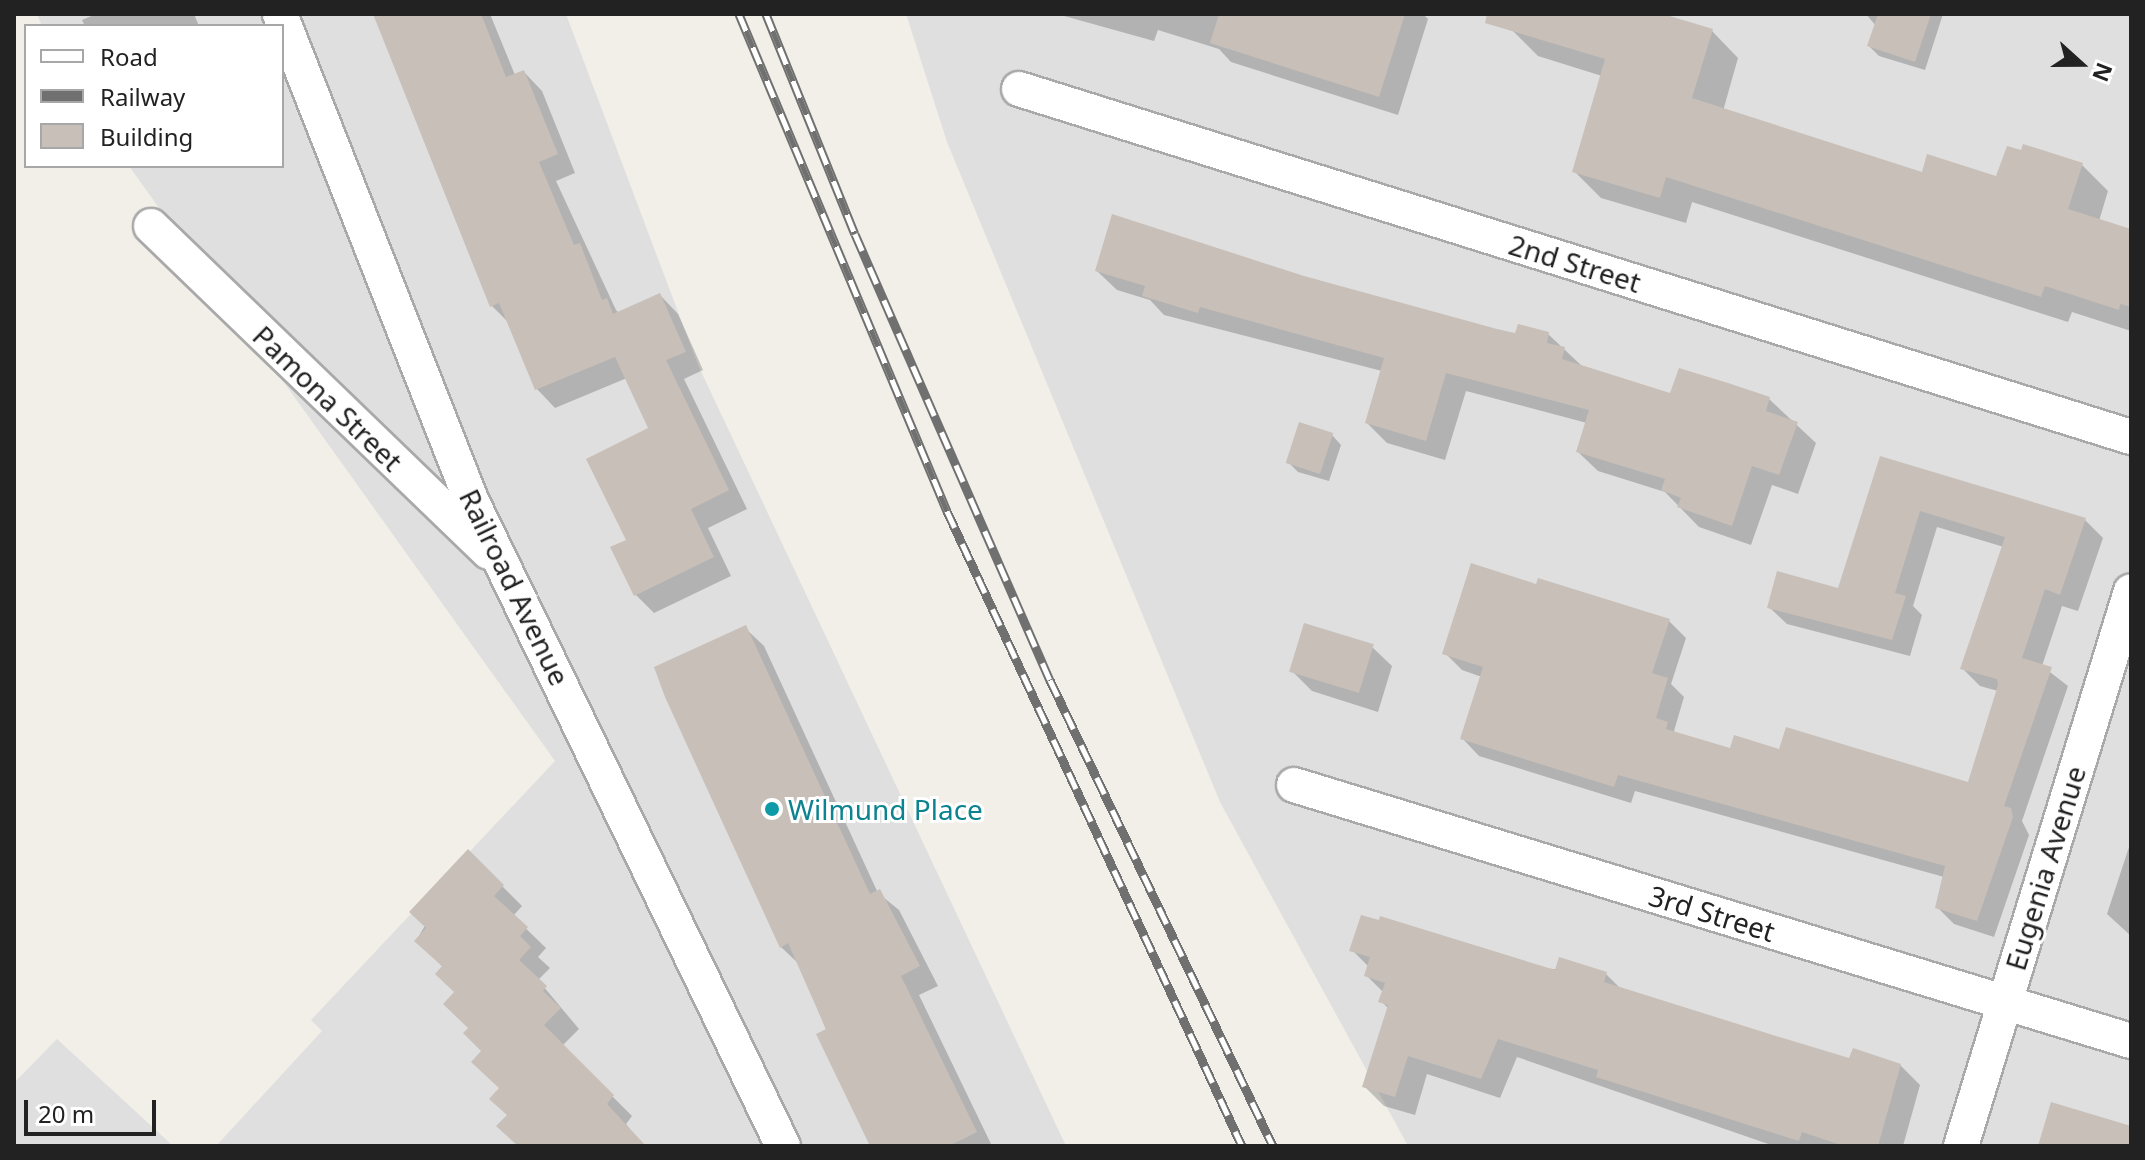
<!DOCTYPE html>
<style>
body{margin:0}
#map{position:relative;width:2145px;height:1160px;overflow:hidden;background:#f2efe9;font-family:"Noto Sans",sans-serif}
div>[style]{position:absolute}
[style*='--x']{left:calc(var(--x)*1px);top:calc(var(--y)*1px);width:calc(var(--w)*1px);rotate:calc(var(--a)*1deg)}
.residential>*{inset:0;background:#e0dfdf}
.shadow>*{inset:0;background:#0003}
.building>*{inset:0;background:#c7bfb8;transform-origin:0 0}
.roads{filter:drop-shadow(2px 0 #a9a9a9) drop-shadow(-2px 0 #a9a9a9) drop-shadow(0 2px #a9a9a9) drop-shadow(0 -2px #a9a9a9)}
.minor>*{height:34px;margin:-17px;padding:0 17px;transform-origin:17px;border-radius:17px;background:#fff}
.rail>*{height:9px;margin-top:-4.5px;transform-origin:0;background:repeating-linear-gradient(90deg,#fff 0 18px,#707070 0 36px);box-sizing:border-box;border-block:2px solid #707070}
.dots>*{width:22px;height:22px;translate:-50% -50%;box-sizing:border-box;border:4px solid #fff;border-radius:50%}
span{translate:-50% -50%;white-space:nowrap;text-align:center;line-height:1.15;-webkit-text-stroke:6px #fff;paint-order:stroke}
.street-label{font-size:28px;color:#222}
.culture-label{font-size:28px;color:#0d838f}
.left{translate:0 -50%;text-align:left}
.frame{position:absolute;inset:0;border:16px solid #222;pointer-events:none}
.legend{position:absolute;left:24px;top:24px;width:260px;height:144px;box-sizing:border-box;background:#fff;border:2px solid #a7a7a7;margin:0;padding:10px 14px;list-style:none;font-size:24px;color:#222}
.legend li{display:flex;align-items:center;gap:16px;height:40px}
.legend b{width:40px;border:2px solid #a7a7a7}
.north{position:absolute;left:2041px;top:24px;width:80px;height:80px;-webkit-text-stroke:6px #fff;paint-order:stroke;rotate:111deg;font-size:22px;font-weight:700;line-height:32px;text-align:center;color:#222}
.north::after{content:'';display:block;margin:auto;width:28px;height:36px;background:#222;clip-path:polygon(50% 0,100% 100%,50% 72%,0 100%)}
.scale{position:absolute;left:24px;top:1100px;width:132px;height:36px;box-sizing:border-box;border:4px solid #222;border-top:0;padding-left:10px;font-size:24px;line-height:28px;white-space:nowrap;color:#222;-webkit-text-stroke:6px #fff;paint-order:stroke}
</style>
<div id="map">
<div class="residential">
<div style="clip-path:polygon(37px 14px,566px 14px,698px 365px,1066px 1146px,216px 1146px,322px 1031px,311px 1020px,555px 761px,129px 166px,282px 166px,282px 26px,42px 26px)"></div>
<div style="clip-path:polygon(906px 14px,2131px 14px,2131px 1146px,1408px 1146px,1220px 802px,947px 142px)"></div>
<div style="clip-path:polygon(57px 1039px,173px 1146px,14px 1146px,14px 1083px)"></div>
</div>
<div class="shadow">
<div style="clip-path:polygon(96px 14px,194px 14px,199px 26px,85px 26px,82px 20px)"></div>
<div style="clip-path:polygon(375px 14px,490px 14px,515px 75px,524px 72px,542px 91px,575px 173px,556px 181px,616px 310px,619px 313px,660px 295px,678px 314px,703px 370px,684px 379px,747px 509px,708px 528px,731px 576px,654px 613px,636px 595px,628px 541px,651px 429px,627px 378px,555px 408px,537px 389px,510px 324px,492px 306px)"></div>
<div style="clip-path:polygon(1057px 14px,1423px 14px,1428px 19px,1398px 115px,1231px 62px,1219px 49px,1158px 30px,1154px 41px)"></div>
<div style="clip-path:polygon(1515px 14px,1656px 14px,1712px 31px,1738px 58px,1723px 111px,1923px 174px,1998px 178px,2082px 165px,2108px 191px,2099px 221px,2131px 231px,2131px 331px,2072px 312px,2068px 322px,1692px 202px,1686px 223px,1601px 198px,1574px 171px,1602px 76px,1538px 56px,1511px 29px)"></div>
<div style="clip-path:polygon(1866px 14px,1943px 14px,1925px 70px,1879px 56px,1869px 46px,1876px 26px)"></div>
<div style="clip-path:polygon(1097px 271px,1303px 278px,1516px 336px,1548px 334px,1583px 367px,1671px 395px,1769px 399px,1816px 443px,1798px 494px,1772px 485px,1751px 545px,1699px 527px,1665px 492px,1598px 471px,1578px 452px,1587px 423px,1466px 391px,1445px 460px,1387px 443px,1367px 423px,1382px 371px,1164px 315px,1150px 300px,1117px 290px)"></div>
<div style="clip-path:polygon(1332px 435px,1341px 445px,1329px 481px,1298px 472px,1288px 462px)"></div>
<div style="clip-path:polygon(1882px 458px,2085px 520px,2103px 538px,2078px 611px,2062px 606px,2042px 666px,2068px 686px,2022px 821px,2029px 835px,1994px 937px,1954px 924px,1937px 907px,1944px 877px,1635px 791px,1631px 803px,1479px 756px,1462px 738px,1482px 677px,1462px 670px,1445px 653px,1537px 587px,1668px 620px,1686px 638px,1671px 684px,1684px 697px,1674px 731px,1677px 734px,1731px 750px,1781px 751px,1970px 784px,1998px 691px,1980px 686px,1962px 668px,2004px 547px,1937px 527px,1913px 606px,1922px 615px,1910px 656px,1787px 624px,1769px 607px,1840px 591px)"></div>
<div style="clip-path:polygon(745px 628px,764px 646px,878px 893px,899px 910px,938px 986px,919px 995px,992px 1146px,873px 1146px,800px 965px,781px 947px)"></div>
<div style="clip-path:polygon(1372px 647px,1392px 666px,1378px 712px,1312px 691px,1292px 671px)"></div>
<div style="clip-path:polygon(2130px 844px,2131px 844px,2131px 936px,2107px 914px)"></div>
<div style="clip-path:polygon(468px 852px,522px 906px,513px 916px,546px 948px,538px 957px,550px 968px,538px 980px,579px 1029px,562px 1046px,632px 1116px,626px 1124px,642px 1146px,519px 1146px,501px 1089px,444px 968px,416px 941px)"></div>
<div style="clip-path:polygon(1352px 950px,1606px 974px,1621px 989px,1851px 1061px,1900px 1065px,1920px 1085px,1903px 1146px,1774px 1146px,1517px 1057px,1500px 1098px,1427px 1074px,1415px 1115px,1384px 1106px,1364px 1086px,1389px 1009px,1381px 1001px,1384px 993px,1366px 975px,1369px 967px)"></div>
</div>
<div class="building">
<div style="clip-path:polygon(373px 14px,481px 14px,506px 77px,524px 70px,558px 154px,539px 162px,574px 245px,580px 243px,602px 300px,607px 298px,613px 314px,660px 293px,686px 352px,666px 360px,729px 490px,691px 509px,714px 557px,634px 596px,610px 547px,626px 540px,586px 459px,648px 428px,615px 357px,535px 390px,499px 303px,490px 307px)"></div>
<div style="clip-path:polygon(1219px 14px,1405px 14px,1379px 97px,1210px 43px)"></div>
<div style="clip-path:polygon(1487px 14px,1663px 14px,1713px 29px,1692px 98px,1922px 172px,1927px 154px,1996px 176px,2007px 146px,2021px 150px,2023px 144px,2083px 163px,2068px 209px,2131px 229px,2131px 307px,2120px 304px,2119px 310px,2045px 286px,2041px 297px,1666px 177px,1660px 198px,1572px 172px,1605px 59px,1485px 23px)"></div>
<div style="clip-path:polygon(1878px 14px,1931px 14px,1915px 62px,1867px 46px)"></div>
<div style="clip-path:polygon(1112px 214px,1304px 276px,1497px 329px,1515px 333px,1518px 324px,1549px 332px,1547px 343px,1565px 347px,1562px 359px,1670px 393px,1679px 368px,1728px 383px,1770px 397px,1766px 411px,1798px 422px,1779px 475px,1752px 466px,1732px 526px,1677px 507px,1681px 498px,1661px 490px,1665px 479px,1576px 452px,1589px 410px,1446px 373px,1426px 441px,1365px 423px,1384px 358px,1200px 307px,1198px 313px,1142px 296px,1145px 286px,1095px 271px)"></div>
<div style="left:1299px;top:422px;width:36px;height:43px;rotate:18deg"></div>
<div style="clip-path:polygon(1880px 456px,2086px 518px,2060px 595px,2045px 589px,2022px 658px,2052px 667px,2004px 806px,2011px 808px,2013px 817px,1977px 921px,1935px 908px,1945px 866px,1618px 775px,1614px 787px,1460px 739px,1483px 667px,1442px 654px,1471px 563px,1536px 584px,1538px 578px,1670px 619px,1652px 673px,1668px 678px,1656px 718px,1668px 722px,1666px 729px,1730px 748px,1734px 735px,1779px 749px,1786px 727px,1968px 782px,1998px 685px,1997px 679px,1960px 669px,2005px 537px,1920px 511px,1895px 593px,1906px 596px,1892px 640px,1767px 608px,1777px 571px,1838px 588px)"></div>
<div style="left:1304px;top:623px;width:73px;height:51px;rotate:17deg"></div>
<div style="clip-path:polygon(746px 625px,870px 894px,880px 889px,920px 966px,901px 976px,977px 1132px,949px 1146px,870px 1146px,816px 1034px,826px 1029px,788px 943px,780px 948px,665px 697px,654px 667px)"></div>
<div style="clip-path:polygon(468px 849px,504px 885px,494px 896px,528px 927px,520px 936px,531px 947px,519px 960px,547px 986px,543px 991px,561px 1008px,544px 1025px,614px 1095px,607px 1104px,646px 1146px,518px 1146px,496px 1126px,507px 1115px,489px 1099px,499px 1088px,471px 1062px,481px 1051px,463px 1033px,468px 1028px,443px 1004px,454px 992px,435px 974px,442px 966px,414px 941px,426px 928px,409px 912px)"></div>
<div style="clip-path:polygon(1361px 915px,1379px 920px,1380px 916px,1555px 970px,1559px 957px,1607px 972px,1604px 982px,1776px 1036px,1849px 1058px,1853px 1048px,1901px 1064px,1878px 1146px,1844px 1146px,1802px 1132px,1799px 1141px,1596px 1077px,1598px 1070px,1498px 1039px,1481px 1079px,1408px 1056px,1395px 1097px,1362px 1087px,1388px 1005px,1378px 1002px,1385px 983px,1364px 976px,1370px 957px,1349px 951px)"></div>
<div style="clip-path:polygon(2051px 1102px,2131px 1126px,2131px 1146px,2038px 1146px)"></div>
</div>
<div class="roads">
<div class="minor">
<div style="--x:280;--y:14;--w:522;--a:68.54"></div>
<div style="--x:471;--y:500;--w:717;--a:64.22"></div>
<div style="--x:1019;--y:89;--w:1165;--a:17.38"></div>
<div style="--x:151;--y:226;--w:469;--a:44"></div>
<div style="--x:1294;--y:785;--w:875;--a:17.01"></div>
<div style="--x:1961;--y:1146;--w:580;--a:-72.97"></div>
</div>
</div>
<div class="rail">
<div style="--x:739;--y:14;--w:539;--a:67.29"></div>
<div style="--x:947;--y:511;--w:700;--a:65.08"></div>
<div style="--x:766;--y:14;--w:237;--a:68"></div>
<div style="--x:855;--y:234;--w:487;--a:66.4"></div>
<div style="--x:1050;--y:680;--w:517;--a:64.43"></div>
</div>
<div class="dots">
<div style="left:772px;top:809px;background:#0f9aa8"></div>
</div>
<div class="street-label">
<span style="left:1575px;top:263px;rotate:17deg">2nd Street</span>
<span style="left:328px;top:398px;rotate:44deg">Pamona Street</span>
<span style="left:515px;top:587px;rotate:64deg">Railroad Avenue</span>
<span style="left:2045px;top:868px;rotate:-73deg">Eugenia Avenue</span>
<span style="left:1712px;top:913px;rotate:17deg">3rd Street</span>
</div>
<div class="culture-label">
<span class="left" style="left:788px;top:809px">Wilmund Place</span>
</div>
<div class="frame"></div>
<ul class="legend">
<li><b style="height:10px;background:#fff"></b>Road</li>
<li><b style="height:10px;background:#707070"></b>Railway</li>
<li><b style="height:22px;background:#c7bfb8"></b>Building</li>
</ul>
<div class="north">N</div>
<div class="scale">20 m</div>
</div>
